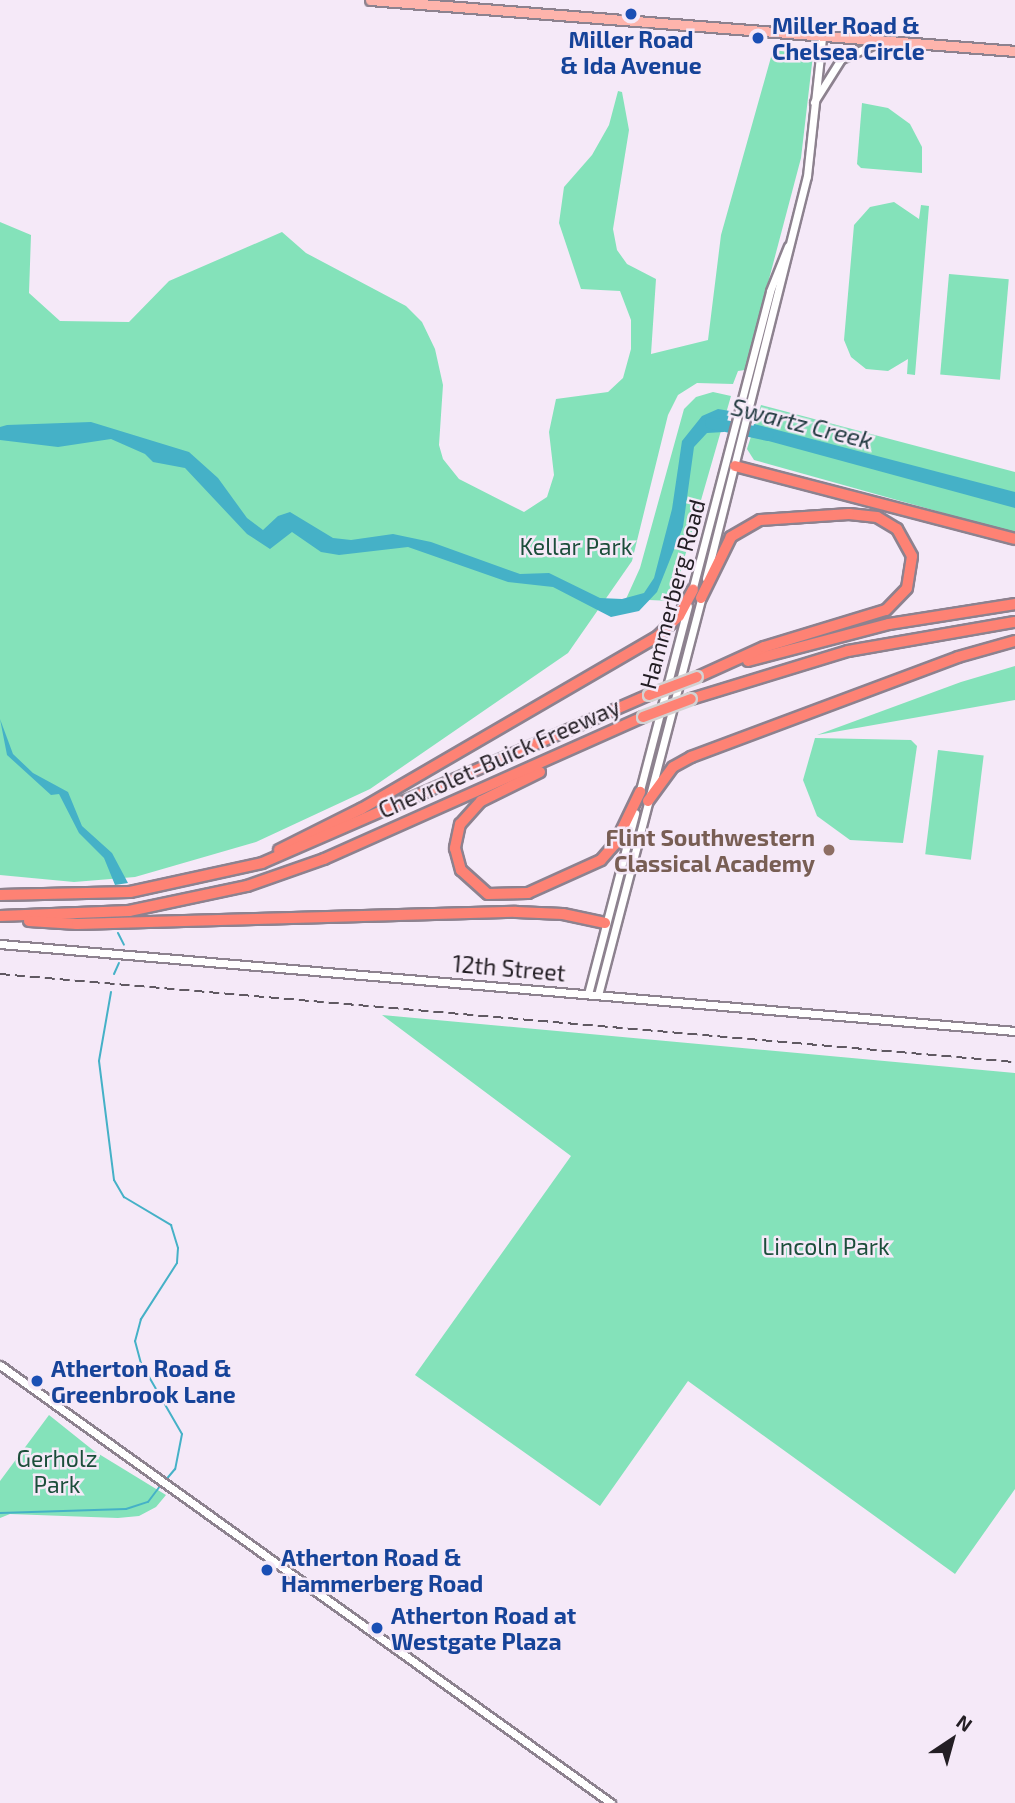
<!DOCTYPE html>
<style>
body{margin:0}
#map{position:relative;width:1015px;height:1803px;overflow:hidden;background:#f5e9f8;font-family:"Exo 2",sans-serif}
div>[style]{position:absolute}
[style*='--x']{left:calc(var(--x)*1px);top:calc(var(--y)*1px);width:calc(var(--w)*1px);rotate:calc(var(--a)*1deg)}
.green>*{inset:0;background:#84e2ba;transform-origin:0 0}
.water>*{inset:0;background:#45b1c7}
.stream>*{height:2px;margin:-1px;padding:0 1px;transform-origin:1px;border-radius:1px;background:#45b1c7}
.river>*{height:12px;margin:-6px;padding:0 6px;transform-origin:6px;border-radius:6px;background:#45b1c7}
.roads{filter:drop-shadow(2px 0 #8d828f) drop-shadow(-2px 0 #8d828f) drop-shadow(0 2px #8d828f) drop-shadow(0 -2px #8d828f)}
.minor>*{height:7px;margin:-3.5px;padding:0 3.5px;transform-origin:3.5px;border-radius:3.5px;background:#fff}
.major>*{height:9px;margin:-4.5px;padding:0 4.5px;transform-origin:4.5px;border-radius:4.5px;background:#feb4ac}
.highway>*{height:10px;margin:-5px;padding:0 5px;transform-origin:5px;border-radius:5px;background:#fe8274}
.rail>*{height:2px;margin-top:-1px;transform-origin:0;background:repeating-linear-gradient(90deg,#605962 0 10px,transparent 0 15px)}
.bridges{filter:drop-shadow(2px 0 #d3d2d3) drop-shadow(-2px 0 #d3d2d3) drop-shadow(0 2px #d3d2d3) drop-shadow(0 -2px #d3d2d3)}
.highway-bridge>*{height:10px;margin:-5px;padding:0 5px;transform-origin:5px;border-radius:5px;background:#fe8274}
.dots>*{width:19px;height:19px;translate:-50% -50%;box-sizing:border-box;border:4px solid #f5e9f8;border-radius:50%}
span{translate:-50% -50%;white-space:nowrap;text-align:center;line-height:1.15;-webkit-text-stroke:5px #f5e9f8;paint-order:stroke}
.transit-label{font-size:23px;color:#164399;font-weight:700}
.left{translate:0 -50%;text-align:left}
.park-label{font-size:23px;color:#1c4e3b}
.street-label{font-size:23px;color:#231e24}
.education-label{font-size:23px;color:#785e54;font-weight:700}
.right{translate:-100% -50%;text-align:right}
.water-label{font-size:24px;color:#233b41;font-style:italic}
.north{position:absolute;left:917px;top:1705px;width:70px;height:70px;-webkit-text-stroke:5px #f5e9f8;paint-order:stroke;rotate:36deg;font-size:19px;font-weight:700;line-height:28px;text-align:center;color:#231e24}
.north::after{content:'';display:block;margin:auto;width:24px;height:32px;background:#231e24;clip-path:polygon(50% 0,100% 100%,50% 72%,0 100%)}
</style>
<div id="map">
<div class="green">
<div style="clip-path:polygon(773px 50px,813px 55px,801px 158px,745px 370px,738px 371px,733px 384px,697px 383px,678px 395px,668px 415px,632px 561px,568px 653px,370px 789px,256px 842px,135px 877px,74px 882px,0 875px,0 222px,31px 235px,29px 293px,60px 321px,129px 322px,169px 281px,282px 232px,306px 253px,406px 306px,422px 322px,435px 349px,443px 385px,439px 445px,443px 459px,459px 479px,524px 512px,547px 497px,554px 475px,549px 432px,556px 399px,608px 392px,623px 378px,631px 349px,631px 320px,620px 291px,581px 289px,559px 223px,564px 187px,592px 155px,609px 125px,618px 91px,622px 92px,629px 130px,613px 229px,617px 250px,627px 264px,656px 279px,651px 354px,708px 340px,721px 235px)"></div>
<div style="clip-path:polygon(862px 103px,888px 108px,910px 124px,922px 147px,922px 173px,861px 168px,857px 164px)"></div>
<div style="clip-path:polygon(894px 202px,919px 219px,921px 205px,929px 206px,915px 375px,907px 374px,908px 359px,888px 371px,866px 369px,851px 357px,844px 340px,854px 225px,870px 207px)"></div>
<div style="left:949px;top:274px;width:60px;height:101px;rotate:5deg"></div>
<div style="clip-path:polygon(713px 392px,731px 396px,672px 601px,626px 599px,640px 568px,684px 409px,696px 397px)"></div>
<div style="clip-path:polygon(761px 405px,1015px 472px,1015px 533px,754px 460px,747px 449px)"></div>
<div style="clip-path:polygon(1015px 666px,1015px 700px,817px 735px,961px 682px)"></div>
<div style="clip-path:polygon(815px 738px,911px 740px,917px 746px,903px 843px,850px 840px,817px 816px,803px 780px)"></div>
<div style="left:938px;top:750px;width:46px;height:105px;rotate:7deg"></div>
<div style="clip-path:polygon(382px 1015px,1015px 1073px,1015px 1489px,955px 1574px,688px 1381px,600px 1506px,415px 1375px,571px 1156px)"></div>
<div style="clip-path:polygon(49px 1415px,94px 1451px,166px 1495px,156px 1507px,139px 1516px,118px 1518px,10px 1514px,0 1518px,0 1481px)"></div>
</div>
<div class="water">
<div style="clip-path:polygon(718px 409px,730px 411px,724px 432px,707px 433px,694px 447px,683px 527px,657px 592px,639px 611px,611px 617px,553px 587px,508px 582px,408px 547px,339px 555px,321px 552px,292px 532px,270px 549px,247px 534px,185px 468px,153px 462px,145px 454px,111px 439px,58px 447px,0 440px,0 427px,7px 425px,91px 422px,189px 452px,218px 478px,247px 518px,263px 530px,278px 516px,290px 512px,333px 538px,351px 540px,393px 534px,431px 542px,520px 574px,549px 573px,600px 598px,622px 599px,644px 593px,654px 578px,672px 509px,682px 441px,702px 416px)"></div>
<div style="clip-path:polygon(754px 424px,1015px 492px,1015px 508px,750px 436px)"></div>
<div style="clip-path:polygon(0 719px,13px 754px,33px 773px,68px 792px,82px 826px,112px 853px,128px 883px,115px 885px,104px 858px,79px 833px,59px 794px,51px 795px,7px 755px)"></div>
</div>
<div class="stream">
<div style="--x:118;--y:933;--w:13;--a:63"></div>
<div style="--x:114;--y:974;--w:12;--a:-66"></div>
<div style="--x:111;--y:992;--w:70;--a:99.9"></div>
<div style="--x:99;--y:1061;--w:120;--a:82.8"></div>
<div style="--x:114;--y:1180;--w:20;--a:60"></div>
<div style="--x:124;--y:1197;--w:55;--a:30.8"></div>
<div style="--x:171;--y:1225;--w:24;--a:73"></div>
<div style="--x:178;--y:1248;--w:15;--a:94"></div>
<div style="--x:177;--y:1263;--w:67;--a:122.7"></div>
<div style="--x:141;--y:1319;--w:23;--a:105"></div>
<div style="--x:135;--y:1341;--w:23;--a:75"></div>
<div style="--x:141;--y:1363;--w:82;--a:60"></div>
<div style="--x:182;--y:1434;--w:36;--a:101"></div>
<div style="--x:175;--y:1469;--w:16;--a:130"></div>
<div style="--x:0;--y:1513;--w:126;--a:-1.8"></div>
<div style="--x:126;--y:1509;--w:23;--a:-18"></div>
<div style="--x:148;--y:1502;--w:21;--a:-53"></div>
</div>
<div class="river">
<div style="--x:711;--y:423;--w:58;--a:11.9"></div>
</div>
<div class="roads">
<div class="minor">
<div style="--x:814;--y:102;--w:51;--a:-57.9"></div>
<div style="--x:841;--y:59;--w:45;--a:-23.7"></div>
<div style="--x:706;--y:578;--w:414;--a:-75.9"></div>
<div style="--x:807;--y:176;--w:140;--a:-83.8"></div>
<div style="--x:692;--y:591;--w:310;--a:-75.4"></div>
<div style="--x:770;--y:291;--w:48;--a:-68.2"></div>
<div style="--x:639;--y:794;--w:194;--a:-75.4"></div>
<div style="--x:0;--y:944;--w:1019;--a:4.9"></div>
<div style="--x:588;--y:994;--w:187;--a:-75.4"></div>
<div style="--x:598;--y:995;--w:412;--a:-75.4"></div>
<div style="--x:0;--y:1365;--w:752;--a:35.64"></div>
</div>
<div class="major">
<div style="--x:370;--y:0;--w:647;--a:4.52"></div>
</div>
<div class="highway">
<div style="--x:735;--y:466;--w:289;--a:14.6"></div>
<div style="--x:748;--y:661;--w:146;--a:-14.7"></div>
<div style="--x:889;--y:624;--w:128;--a:-9"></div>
<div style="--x:700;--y:676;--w:70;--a:-24.4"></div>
<div style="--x:764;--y:647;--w:127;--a:-16.9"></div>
<div style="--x:886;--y:610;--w:30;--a:-46"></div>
<div style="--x:907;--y:588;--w:32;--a:-81"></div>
<div style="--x:912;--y:556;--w:31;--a:-119"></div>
<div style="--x:897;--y:529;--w:23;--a:-149"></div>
<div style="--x:877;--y:517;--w:28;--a:-174"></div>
<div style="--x:849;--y:514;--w:89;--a:176.1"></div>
<div style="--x:760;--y:520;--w:34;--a:150"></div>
<div style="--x:731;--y:537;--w:68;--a:116.2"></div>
<div style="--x:691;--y:699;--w:164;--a:-17"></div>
<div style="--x:848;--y:651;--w:169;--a:-9.9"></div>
<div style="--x:540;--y:772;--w:66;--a:153.8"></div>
<div style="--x:481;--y:801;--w:31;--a:132"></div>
<div style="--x:460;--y:824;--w:25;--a:102"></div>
<div style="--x:455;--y:848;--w:23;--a:75"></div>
<div style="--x:461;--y:870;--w:36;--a:42"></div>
<div style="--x:488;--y:894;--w:40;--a:-1.4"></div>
<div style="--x:528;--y:893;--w:80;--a:-24.3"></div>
<div style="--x:601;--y:860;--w:21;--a:-49"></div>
<div style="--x:615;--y:844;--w:58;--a:-64.3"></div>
<div style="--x:648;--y:801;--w:42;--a:-53.7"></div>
<div style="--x:673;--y:767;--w:21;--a:-29"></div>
<div style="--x:691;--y:757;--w:285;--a:-20.5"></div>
<div style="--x:958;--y:657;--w:59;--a:-15.7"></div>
<div style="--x:279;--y:850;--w:92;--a:-26.6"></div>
<div style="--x:361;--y:809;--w:344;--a:-30.2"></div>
<div style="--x:658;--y:636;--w:29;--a:-44"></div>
<div style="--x:679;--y:616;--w:30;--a:-62"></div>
<div style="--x:0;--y:895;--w:130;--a:-1.3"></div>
<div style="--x:130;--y:892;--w:135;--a:-12.4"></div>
<div style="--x:262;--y:863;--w:422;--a:-23.5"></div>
<div style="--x:0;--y:916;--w:129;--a:-2.2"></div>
<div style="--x:129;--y:911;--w:121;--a:-12"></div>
<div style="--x:247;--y:886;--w:82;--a:-19.3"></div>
<div style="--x:324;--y:859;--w:349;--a:-24"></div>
<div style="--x:29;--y:921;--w:48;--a:3.6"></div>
<div style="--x:77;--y:924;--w:439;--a:-1.6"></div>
<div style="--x:516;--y:912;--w:47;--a:2.4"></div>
<div style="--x:563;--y:914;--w:43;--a:12.1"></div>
</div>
</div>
<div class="rail">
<div style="--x:0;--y:974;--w:1019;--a:4.96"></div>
</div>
<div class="bridges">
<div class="highway-bridge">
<div style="--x:649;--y:695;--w:51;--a:-20.6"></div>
<div style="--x:643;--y:717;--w:51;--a:-20.6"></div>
</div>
</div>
<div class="dots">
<div style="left:631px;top:14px;background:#1a4fb4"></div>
<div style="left:758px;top:38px;background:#1a4fb4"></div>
<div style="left:829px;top:850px;background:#8d6e63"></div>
<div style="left:37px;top:1381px;background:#1a4fb4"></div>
<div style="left:267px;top:1570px;background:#1a4fb4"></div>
<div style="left:377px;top:1628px;background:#1a4fb4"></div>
</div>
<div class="transit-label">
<span class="left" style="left:772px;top:38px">Miller Road &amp;<br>Chelsea Circle</span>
<span style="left:631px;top:52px">Miller Road<br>&amp; Ida Avenue</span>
<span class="left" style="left:51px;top:1381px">Atherton Road &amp;<br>Greenbrook Lane</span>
<span class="left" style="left:281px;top:1570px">Atherton Road &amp;<br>Hammerberg Road</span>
<span class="left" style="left:391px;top:1628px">Atherton Road at<br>Westgate Plaza</span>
</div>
<div class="park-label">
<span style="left:576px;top:546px">Kellar Park</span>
<span style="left:826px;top:1246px">Lincoln Park</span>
<span style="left:57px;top:1471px">Gerholz<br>Park</span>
</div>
<div class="street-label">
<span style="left:672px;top:594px;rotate:-75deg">Hammerberg Road</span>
<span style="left:499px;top:758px;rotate:-24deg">Chevrolet-Buick Freeway</span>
<span style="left:509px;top:968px;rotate:5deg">12th Street</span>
</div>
<div class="education-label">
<span class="right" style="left:815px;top:850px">Flint Southwestern<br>Classical Academy</span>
</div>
<div class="water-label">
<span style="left:802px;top:423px;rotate:14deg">Swartz Creek</span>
</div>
<div class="north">N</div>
</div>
